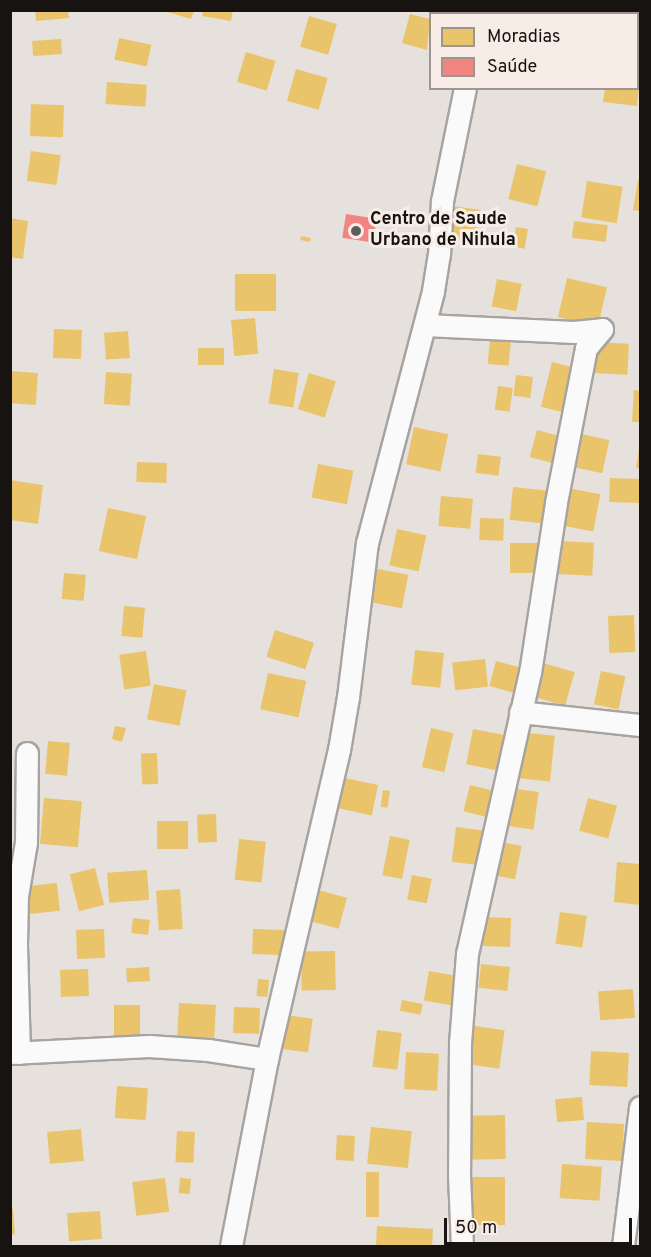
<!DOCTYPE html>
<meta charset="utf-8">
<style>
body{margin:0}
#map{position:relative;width:651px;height:1257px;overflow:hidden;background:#e6e1dd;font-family:Overpass,sans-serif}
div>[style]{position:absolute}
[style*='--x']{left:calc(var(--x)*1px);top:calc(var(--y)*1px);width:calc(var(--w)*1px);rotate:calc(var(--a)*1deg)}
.homes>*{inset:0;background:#e9c46a;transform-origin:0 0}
.health>*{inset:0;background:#f28482;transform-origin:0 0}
.roads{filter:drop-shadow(2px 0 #a7a3a0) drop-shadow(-2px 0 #a7a3a0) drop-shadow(0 2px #a7a3a0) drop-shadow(0 -2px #a7a3a0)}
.street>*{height:21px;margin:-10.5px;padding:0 10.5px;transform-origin:10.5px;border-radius:10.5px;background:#fbfafa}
.dots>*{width:16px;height:16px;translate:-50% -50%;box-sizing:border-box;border:3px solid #f7ede6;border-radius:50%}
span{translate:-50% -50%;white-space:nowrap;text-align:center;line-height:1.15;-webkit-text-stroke:6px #f7ede6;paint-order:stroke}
.poi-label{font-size:18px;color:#161310;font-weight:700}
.left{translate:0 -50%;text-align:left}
.frame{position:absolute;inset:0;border:12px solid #161310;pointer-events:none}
.legend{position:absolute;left:429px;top:12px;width:210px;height:78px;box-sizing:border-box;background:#f7ede6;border:2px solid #9d9690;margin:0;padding:8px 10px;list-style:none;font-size:18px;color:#161310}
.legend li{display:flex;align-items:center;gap:12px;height:30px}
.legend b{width:30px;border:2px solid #9d9690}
.scale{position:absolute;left:444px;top:1218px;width:188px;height:27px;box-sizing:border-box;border:3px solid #161310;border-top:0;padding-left:8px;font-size:18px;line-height:21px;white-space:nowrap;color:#161310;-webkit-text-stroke:4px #f7ede6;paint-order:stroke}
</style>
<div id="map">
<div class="homes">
<div style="clip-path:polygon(35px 10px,68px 10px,69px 18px,36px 21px)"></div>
<div style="clip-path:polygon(161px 10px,194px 10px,191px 19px)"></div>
<div style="clip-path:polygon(203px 10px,233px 10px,231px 21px,202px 16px)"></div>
<div style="left:552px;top:10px;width:27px;height:4px"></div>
<div style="clip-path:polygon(410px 14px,430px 19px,427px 50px,402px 43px)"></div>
<div style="left:309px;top:16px;width:29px;height:32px;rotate:16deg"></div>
<div style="left:119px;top:38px;width:33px;height:22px;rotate:12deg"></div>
<div style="left:61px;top:39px;width:15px;height:29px;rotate:86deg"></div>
<div style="left:246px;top:52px;width:31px;height:31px;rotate:17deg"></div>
<div style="clip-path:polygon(638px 67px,640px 67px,640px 76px,637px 106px,603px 102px,605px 88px,638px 88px)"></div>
<div style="left:296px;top:69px;width:33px;height:33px;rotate:16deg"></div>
<div style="left:107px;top:82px;width:40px;height:22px;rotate:4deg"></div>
<div style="left:31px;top:104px;width:33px;height:32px;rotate:2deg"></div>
<div style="left:31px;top:151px;width:30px;height:30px;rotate:8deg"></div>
<div style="left:517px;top:164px;width:30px;height:36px;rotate:14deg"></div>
<div style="clip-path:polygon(638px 180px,640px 180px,640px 211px,633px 210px)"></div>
<div style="left:587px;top:181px;width:36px;height:37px;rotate:9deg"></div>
<div style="left:452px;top:206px;width:29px;height:32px;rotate:8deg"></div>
<div style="clip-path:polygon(10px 218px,28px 221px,23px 259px,10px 257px)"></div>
<div style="left:574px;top:221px;width:34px;height:17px;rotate:7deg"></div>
<div style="left:516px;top:227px;width:12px;height:20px;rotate:9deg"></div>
<div style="left:301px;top:236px;width:10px;height:4px;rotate:11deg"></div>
<div style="left:235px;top:274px;width:41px;height:37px"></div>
<div style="left:567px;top:278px;width:41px;height:40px;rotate:13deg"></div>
<div style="left:497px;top:279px;width:25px;height:28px;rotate:11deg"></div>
<div style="left:255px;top:318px;width:36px;height:24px;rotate:85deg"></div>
<div style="left:54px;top:329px;width:28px;height:29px;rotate:2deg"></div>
<div style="left:128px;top:331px;width:27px;height:24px;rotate:86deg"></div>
<div style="left:490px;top:338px;width:21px;height:26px;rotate:5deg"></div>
<div style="left:595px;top:342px;width:34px;height:31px;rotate:3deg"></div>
<div style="left:198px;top:348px;width:26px;height:17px"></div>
<div style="left:552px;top:362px;width:29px;height:46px;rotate:14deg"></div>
<div style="left:274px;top:369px;width:25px;height:35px;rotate:9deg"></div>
<div style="left:10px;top:371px;width:28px;height:32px;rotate:4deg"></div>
<div style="left:106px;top:372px;width:26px;height:32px;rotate:4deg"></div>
<div style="left:309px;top:373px;width:28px;height:38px;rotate:17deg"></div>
<div style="left:516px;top:375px;width:17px;height:21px;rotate:7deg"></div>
<div style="left:498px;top:386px;width:15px;height:24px;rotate:8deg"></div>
<div style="clip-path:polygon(634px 390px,640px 391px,640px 422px,632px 422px)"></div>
<div style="left:414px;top:427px;width:35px;height:38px;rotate:12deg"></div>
<div style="left:537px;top:430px;width:31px;height:28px;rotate:15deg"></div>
<div style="left:581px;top:434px;width:29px;height:34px;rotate:12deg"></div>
<div style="clip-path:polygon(639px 449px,640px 449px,640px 468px,636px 468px)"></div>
<div style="left:478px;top:454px;width:23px;height:19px;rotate:7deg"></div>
<div style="left:137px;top:462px;width:30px;height:20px;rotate:2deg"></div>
<div style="left:318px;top:464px;width:36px;height:34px;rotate:11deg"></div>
<div style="left:610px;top:478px;width:30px;height:24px;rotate:2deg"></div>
<div style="clip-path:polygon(10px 480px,43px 485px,38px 524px,10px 520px)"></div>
<div style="left:513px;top:487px;width:39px;height:33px;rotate:6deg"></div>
<div style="left:568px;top:488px;width:33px;height:38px;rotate:11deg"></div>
<div style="left:441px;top:496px;width:32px;height:30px;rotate:5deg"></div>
<div style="left:108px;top:508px;width:39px;height:44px;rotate:12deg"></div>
<div style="left:480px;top:518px;width:24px;height:22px;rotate:2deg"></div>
<div style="left:397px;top:529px;width:30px;height:37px;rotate:12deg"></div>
<div style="left:560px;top:541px;width:34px;height:33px;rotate:3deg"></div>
<div style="left:510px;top:543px;width:29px;height:30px"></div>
<div style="left:373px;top:568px;width:36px;height:34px;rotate:11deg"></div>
<div style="left:64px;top:573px;width:22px;height:26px;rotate:5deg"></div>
<div style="left:124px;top:606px;width:21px;height:30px;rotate:5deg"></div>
<div style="left:634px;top:615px;width:37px;height:26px;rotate:88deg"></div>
<div style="left:275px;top:630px;width:41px;height:28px;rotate:18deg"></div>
<div style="left:415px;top:650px;width:29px;height:35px;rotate:6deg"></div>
<div style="left:146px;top:651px;width:35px;height:27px;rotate:82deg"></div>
<div style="left:485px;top:659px;width:28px;height:33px;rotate:84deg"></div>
<div style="left:496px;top:661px;width:28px;height:26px;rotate:15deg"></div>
<div style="left:543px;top:663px;width:33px;height:35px;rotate:16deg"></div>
<div style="left:601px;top:671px;width:25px;height:34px;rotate:12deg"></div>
<div style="left:268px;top:673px;width:39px;height:37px;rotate:12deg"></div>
<div style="left:154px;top:684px;width:33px;height:36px;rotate:11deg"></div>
<div style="clip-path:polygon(115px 726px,126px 728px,122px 742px,112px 739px)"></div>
<div style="left:431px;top:728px;width:23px;height:40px;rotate:13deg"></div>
<div style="left:473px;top:729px;width:32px;height:36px;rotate:11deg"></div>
<div style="left:519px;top:732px;width:36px;height:46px;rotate:6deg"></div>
<div style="left:48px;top:741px;width:22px;height:33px;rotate:5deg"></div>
<div style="left:157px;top:753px;width:31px;height:16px;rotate:88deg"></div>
<div style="left:340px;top:777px;width:39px;height:31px;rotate:12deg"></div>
<div style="left:470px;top:785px;width:25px;height:27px;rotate:14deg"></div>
<div style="left:510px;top:788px;width:29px;height:38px;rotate:8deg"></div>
<div style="left:383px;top:790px;width:7px;height:17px;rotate:8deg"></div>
<div style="left:44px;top:798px;width:38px;height:46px;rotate:5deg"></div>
<div style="left:588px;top:798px;width:30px;height:34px;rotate:15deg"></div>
<div style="left:216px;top:814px;width:28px;height:19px;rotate:88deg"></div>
<div style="left:157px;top:821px;width:31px;height:28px"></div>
<div style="left:456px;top:827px;width:32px;height:35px;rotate:7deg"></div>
<div style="left:390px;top:836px;width:20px;height:40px;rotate:11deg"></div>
<div style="left:239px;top:839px;width:27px;height:41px;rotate:6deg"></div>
<div style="left:496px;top:841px;width:26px;height:34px;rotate:11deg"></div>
<div style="clip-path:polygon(617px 862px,640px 864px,640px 905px,614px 902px)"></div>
<div style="left:95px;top:868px;width:38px;height:26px;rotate:76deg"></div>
<div style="left:147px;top:870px;width:30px;height:40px;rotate:86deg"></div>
<div style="left:412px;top:875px;width:20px;height:25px;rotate:11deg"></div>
<div style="left:57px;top:883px;width:28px;height:33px;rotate:84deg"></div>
<div style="left:180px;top:889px;width:40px;height:24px;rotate:86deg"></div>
<div style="left:318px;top:890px;width:30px;height:32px;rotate:15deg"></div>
<div style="left:560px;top:912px;width:27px;height:32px;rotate:8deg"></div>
<div style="left:484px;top:917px;width:27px;height:29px;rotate:2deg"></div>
<div style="left:133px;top:918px;width:17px;height:15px;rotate:7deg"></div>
<div style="left:104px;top:929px;width:29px;height:28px;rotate:88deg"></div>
<div style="left:253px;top:929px;width:35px;height:25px;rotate:2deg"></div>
<div style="left:335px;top:951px;width:39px;height:34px;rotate:89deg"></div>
<div style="left:481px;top:964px;width:29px;height:24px;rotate:6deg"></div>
<div style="left:149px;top:967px;width:14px;height:23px;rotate:86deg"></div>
<div style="left:88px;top:969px;width:27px;height:28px;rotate:88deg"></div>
<div style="left:429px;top:971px;width:29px;height:30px;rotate:10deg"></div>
<div style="left:258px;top:979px;width:11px;height:17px;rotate:5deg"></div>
<div style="left:633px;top:989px;width:29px;height:35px;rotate:86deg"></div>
<div style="left:402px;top:1000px;width:21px;height:11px;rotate:11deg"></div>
<div style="left:179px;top:1003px;width:37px;height:33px;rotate:3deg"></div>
<div style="left:114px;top:1005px;width:26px;height:33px"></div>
<div style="left:234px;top:1007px;width:26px;height:26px;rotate:2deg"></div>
<div style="left:286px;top:1015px;width:27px;height:34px;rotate:8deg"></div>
<div style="left:468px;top:1025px;width:37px;height:39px;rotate:8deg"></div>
<div style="left:377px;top:1030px;width:25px;height:37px;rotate:7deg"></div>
<div style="left:591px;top:1051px;width:38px;height:34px;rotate:3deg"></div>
<div style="left:406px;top:1052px;width:33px;height:37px;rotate:3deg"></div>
<div style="left:117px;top:1086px;width:31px;height:32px;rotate:4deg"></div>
<div style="left:582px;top:1097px;width:23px;height:27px;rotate:85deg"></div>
<div style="left:505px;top:1115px;width:44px;height:39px;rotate:89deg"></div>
<div style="left:587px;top:1122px;width:37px;height:37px;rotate:3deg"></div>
<div style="left:371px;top:1127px;width:41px;height:37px;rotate:6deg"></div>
<div style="left:81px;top:1129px;width:32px;height:34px;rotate:85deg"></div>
<div style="left:177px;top:1131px;width:18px;height:31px;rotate:3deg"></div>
<div style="left:337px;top:1135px;width:18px;height:25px;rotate:3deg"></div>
<div style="left:562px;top:1164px;width:40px;height:34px;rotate:4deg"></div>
<div style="left:379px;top:1172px;width:45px;height:13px;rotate:90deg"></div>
<div style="left:465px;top:1177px;width:40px;height:48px"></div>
<div style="left:165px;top:1178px;width:34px;height:33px;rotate:83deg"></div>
<div style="left:180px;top:1178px;width:11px;height:15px;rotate:5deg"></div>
<div style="clip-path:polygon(10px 1209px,13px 1209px,15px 1234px,10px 1235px)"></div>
<div style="left:100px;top:1211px;width:28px;height:33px;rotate:86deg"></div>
<div style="clip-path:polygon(377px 1226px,433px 1229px,432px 1246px,376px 1246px)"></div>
<div style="left:524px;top:1244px;width:24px;height:2px"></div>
</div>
<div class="health">
<div style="left:346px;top:214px;width:31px;height:24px;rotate:9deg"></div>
</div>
<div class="roads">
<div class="street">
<div style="--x:473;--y:14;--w:4;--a:-90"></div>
<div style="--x:425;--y:325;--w:149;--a:2.7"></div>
<div style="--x:574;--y:332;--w:28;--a:-6"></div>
<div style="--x:602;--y:329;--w:25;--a:130"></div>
<div style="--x:586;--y:348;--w:158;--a:101"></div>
<div style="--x:556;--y:503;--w:171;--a:98.7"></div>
<div style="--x:530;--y:672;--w:289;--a:102.6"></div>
<div style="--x:467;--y:954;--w:88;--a:94.5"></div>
<div style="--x:460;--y:1042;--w:133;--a:90.4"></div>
<div style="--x:459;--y:1175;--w:71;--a:87.6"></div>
<div style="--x:520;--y:712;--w:121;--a:6.2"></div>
<div style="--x:10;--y:1053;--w:139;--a:-2.9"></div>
<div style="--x:149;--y:1046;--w:59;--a:3.9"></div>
<div style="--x:208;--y:1050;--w:60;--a:8.7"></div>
<div style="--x:19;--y:1053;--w:110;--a:-91.6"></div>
<div style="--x:16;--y:943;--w:47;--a:-88.8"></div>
<div style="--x:17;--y:896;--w:55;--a:-80.5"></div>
<div style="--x:26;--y:842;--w:89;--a:-89.4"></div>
<div style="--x:231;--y:1246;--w:190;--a:-79.1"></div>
<div style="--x:267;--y:1059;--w:317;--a:-76.9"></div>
<div style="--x:339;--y:750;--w:54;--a:-80.4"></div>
<div style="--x:348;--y:697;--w:155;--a:-83"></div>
<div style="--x:367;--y:543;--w:260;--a:-75.3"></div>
<div style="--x:433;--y:291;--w:36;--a:-81"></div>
<div style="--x:439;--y:255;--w:54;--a:-86.8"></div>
<div style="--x:442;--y:201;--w:115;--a:-78.5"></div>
<div style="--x:623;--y:1246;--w:140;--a:-83"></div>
</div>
</div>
<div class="dots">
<div style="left:356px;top:231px;background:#5f5b58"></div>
</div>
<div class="poi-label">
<span class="left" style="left:370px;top:231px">Centro de Saude<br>Urbano de Nihula</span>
</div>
<div class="frame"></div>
<ul class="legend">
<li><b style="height:16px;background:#e9c46a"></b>Moradias</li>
<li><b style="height:16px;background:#f28482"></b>Saúde</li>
</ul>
<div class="scale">50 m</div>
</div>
